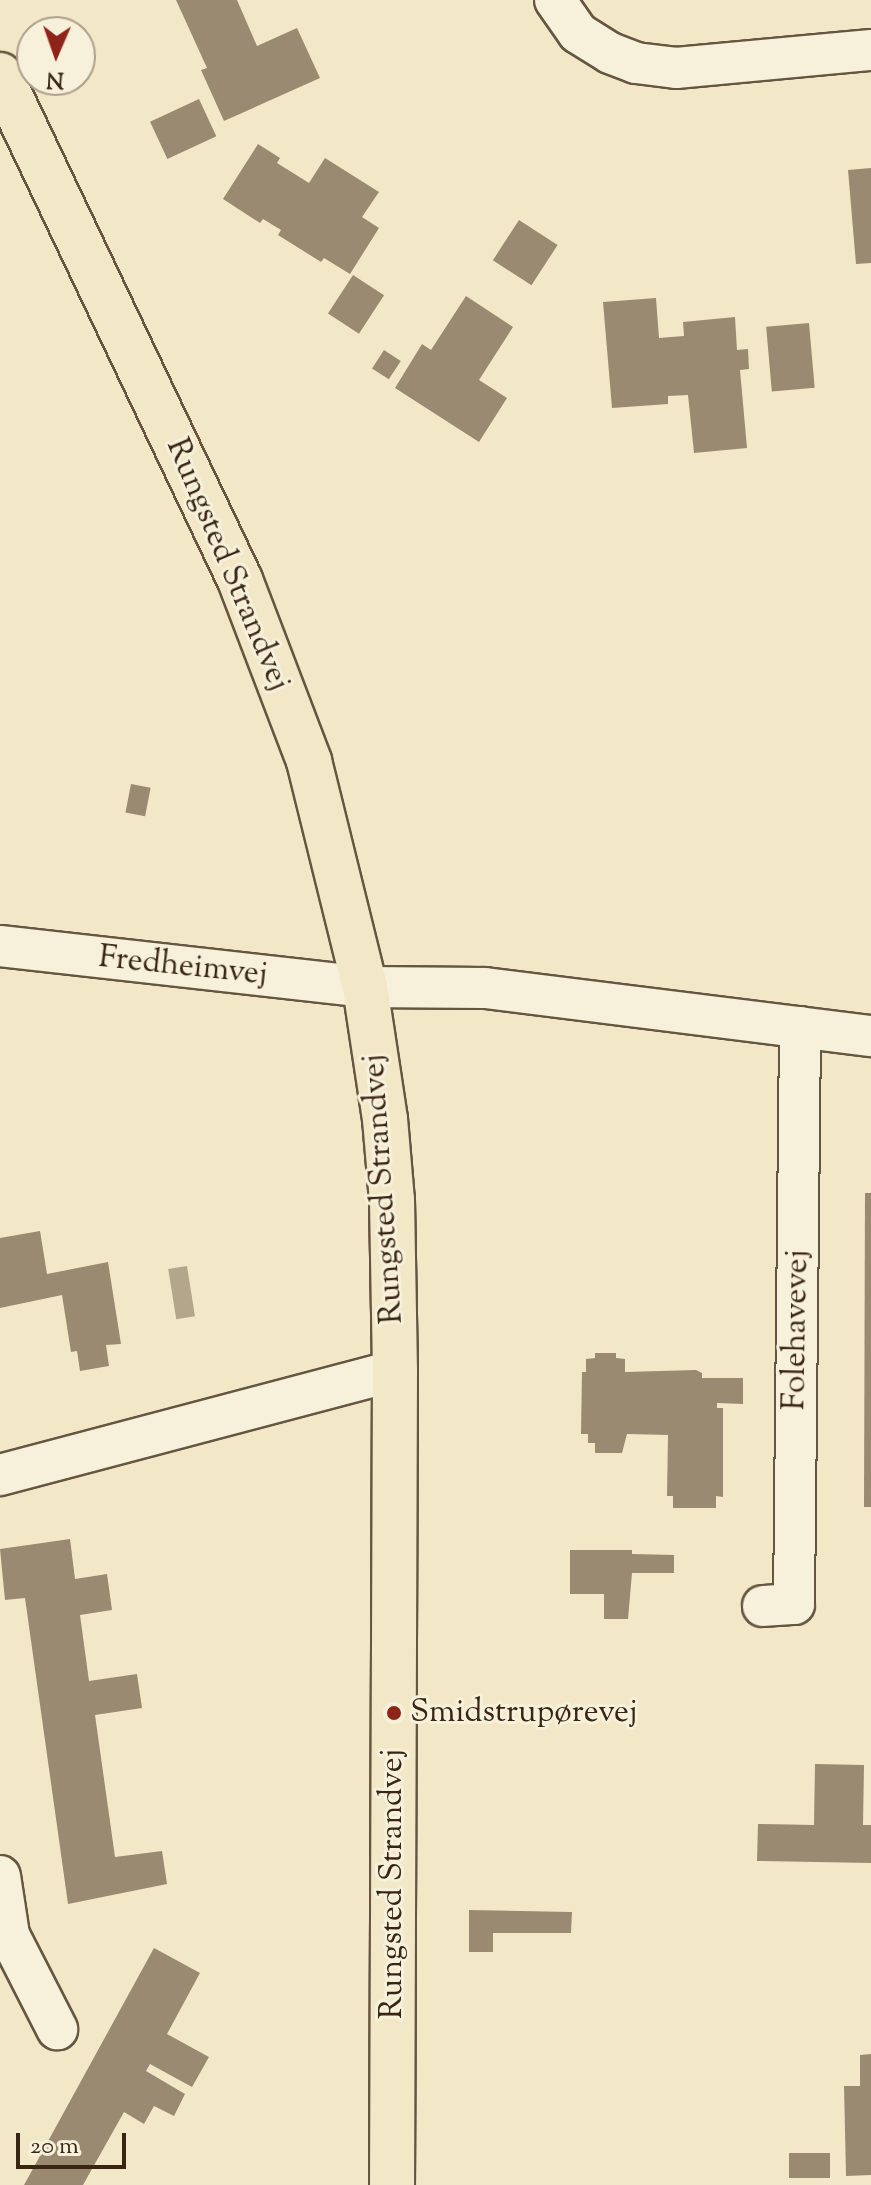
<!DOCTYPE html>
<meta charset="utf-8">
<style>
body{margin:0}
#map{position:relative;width:871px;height:2185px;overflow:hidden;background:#f2e8c7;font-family:"Sorts Mill Goudy",serif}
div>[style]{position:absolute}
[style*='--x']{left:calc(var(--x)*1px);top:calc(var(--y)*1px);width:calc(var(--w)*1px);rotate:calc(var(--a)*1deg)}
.water>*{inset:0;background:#b3a68a;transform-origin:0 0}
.building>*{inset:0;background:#998a71;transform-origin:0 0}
.roads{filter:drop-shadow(2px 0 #665641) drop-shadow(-2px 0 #665641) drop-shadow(0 2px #665641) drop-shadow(0 -2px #665641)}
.minor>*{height:40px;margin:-20px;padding:0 20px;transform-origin:20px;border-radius:20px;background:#f7f0db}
.major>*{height:44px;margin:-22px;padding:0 22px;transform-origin:22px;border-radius:22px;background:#f2e8c7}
.dots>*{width:22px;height:22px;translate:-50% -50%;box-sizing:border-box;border:4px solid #f7f0db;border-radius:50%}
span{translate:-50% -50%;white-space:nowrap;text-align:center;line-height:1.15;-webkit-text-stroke:6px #f7f0db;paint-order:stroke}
.street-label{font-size:32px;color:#382514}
.poi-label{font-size:32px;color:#382514}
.left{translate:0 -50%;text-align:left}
.north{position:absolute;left:16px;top:16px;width:80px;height:80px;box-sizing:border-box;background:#f7f0db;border:2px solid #ab9f8b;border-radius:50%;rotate:182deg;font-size:22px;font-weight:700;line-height:32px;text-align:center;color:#382514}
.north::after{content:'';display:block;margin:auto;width:28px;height:36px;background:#8f2418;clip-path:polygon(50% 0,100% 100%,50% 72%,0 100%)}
.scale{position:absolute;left:16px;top:2133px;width:110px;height:36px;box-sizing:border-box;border:4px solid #382514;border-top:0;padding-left:10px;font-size:24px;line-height:28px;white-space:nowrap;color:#382514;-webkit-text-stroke:6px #f7f0db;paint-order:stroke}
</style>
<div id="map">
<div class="water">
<div style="left:187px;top:1266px;width:51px;height:19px;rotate:81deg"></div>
</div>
<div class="building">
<div style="clip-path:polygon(176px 0,237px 0,257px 46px,297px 28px,320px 78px,224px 121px,201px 70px,207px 68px)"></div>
<div style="left:199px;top:99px;width:41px;height:54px;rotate:65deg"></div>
<div style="clip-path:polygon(258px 144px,280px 158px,277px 163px,309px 183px,325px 158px,379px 192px,362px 217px,379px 228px,350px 274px,324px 258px,321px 262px,278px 235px,281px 230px,263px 219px,260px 223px,223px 199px)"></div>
<div style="clip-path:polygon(871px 168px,871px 263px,856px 264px,848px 170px)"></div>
<div style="left:519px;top:220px;width:46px;height:48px;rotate:33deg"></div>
<div style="left:353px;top:275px;width:37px;height:46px;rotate:33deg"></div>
<div style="clip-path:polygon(466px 296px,513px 327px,479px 380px,507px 398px,479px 442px,395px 388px,422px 344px,431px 350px)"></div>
<div style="clip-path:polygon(656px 298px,659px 338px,684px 336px,683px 322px,735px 317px,737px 350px,748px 349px,749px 369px,740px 370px,747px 448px,694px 453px,688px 395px,668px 396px,668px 404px,612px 408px,603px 302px)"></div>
<div style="left:809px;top:323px;width:65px;height:43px;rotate:85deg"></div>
<div style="left:384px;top:350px;width:20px;height:22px;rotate:33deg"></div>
<div style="left:131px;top:784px;width:20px;height:29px;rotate:11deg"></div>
<div style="clip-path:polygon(865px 1193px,871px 1193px,871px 1507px,864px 1507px)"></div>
<div style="clip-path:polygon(40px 1231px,47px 1274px,108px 1262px,121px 1344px,106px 1345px,109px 1366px,80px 1371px,77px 1351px,71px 1352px,62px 1295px,0 1308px,0 1238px)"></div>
<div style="clip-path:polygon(595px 1353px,616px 1353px,616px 1358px,625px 1359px,625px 1372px,696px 1370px,702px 1373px,702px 1378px,743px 1378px,743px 1404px,717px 1403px,717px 1408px,723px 1408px,723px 1497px,716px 1496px,716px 1508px,673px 1508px,673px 1496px,667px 1496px,668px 1435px,627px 1434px,622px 1453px,595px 1453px,595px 1443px,588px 1443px,588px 1434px,581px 1434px,582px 1372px,586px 1372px,586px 1359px,595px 1358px)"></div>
<div style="clip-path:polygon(70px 1539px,75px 1579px,107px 1574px,112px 1610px,80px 1615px,89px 1681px,137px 1674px,142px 1708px,95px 1715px,115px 1857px,162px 1851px,167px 1884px,68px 1904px,25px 1598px,5px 1600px,0 1549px)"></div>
<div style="clip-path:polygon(570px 1550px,632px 1550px,632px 1554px,674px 1555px,674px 1573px,632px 1573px,628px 1619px,604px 1619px,604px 1594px,570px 1594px)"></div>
<div style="clip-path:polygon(815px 1764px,864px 1765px,863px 1825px,871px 1825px,871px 1863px,757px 1861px,758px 1824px,814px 1825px)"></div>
<div style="clip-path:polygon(469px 1910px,572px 1912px,571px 1933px,493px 1933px,493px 1952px,469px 1952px)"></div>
<div style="clip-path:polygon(154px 1948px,200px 1973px,167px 2034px,209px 2057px,192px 2087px,150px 2064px,146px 2071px,185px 2094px,174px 2116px,154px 2106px,144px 2124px,124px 2112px,83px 2185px,24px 2185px)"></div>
<div style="clip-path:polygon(871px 2054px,871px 2175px,846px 2176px,844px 2086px,860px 2086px,860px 2055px)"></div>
<div style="left:830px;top:2153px;width:25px;height:41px;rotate:90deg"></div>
</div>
<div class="roads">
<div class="minor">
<div style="--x:555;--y:0;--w:40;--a:55.1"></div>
<div style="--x:578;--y:33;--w:38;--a:32"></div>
<div style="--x:610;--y:53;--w:28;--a:21"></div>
<div style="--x:636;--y:63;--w:40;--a:7.1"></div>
<div style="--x:676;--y:68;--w:196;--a:-5.3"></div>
<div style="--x:0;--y:946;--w:367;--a:6.4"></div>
<div style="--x:365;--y:987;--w:120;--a:0.5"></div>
<div style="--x:485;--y:988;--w:389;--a:7.1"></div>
<div style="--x:0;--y:1475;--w:408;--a:-14.8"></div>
<div style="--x:763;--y:1606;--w:31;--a:-4"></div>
<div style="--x:794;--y:1604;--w:577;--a:-89.4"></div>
<div style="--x:0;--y:1876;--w:60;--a:81.3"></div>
<div style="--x:9;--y:1935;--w:106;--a:62.9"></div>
</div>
<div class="major">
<div style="--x:0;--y:75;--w:559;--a:64.58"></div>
<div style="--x:240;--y:580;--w:194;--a:69.1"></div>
<div style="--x:309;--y:761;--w:233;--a:76.1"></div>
<div style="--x:365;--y:987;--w:134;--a:81.4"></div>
<div style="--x:385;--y:1119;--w:81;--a:85.1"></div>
<div style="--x:392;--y:1200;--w:171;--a:89"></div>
<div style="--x:395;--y:1371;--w:814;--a:90.21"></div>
</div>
</div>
<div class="dots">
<div style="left:394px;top:1713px;background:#8f2418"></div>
</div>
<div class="street-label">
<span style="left:227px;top:565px;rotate:67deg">Rungsted Strandvej</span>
<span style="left:183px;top:967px;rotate:6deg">Fredheimvej</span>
<span style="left:384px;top:1189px;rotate:-94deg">Rungsted Strandvej</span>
<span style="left:797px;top:1330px;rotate:-89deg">Folehavevej</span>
<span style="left:393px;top:1884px;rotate:-90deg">Rungsted Strandvej</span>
</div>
<div class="poi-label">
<span class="left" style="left:410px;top:1713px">Smidstrupørevej</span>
</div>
<div class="north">N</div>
<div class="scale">20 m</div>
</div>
